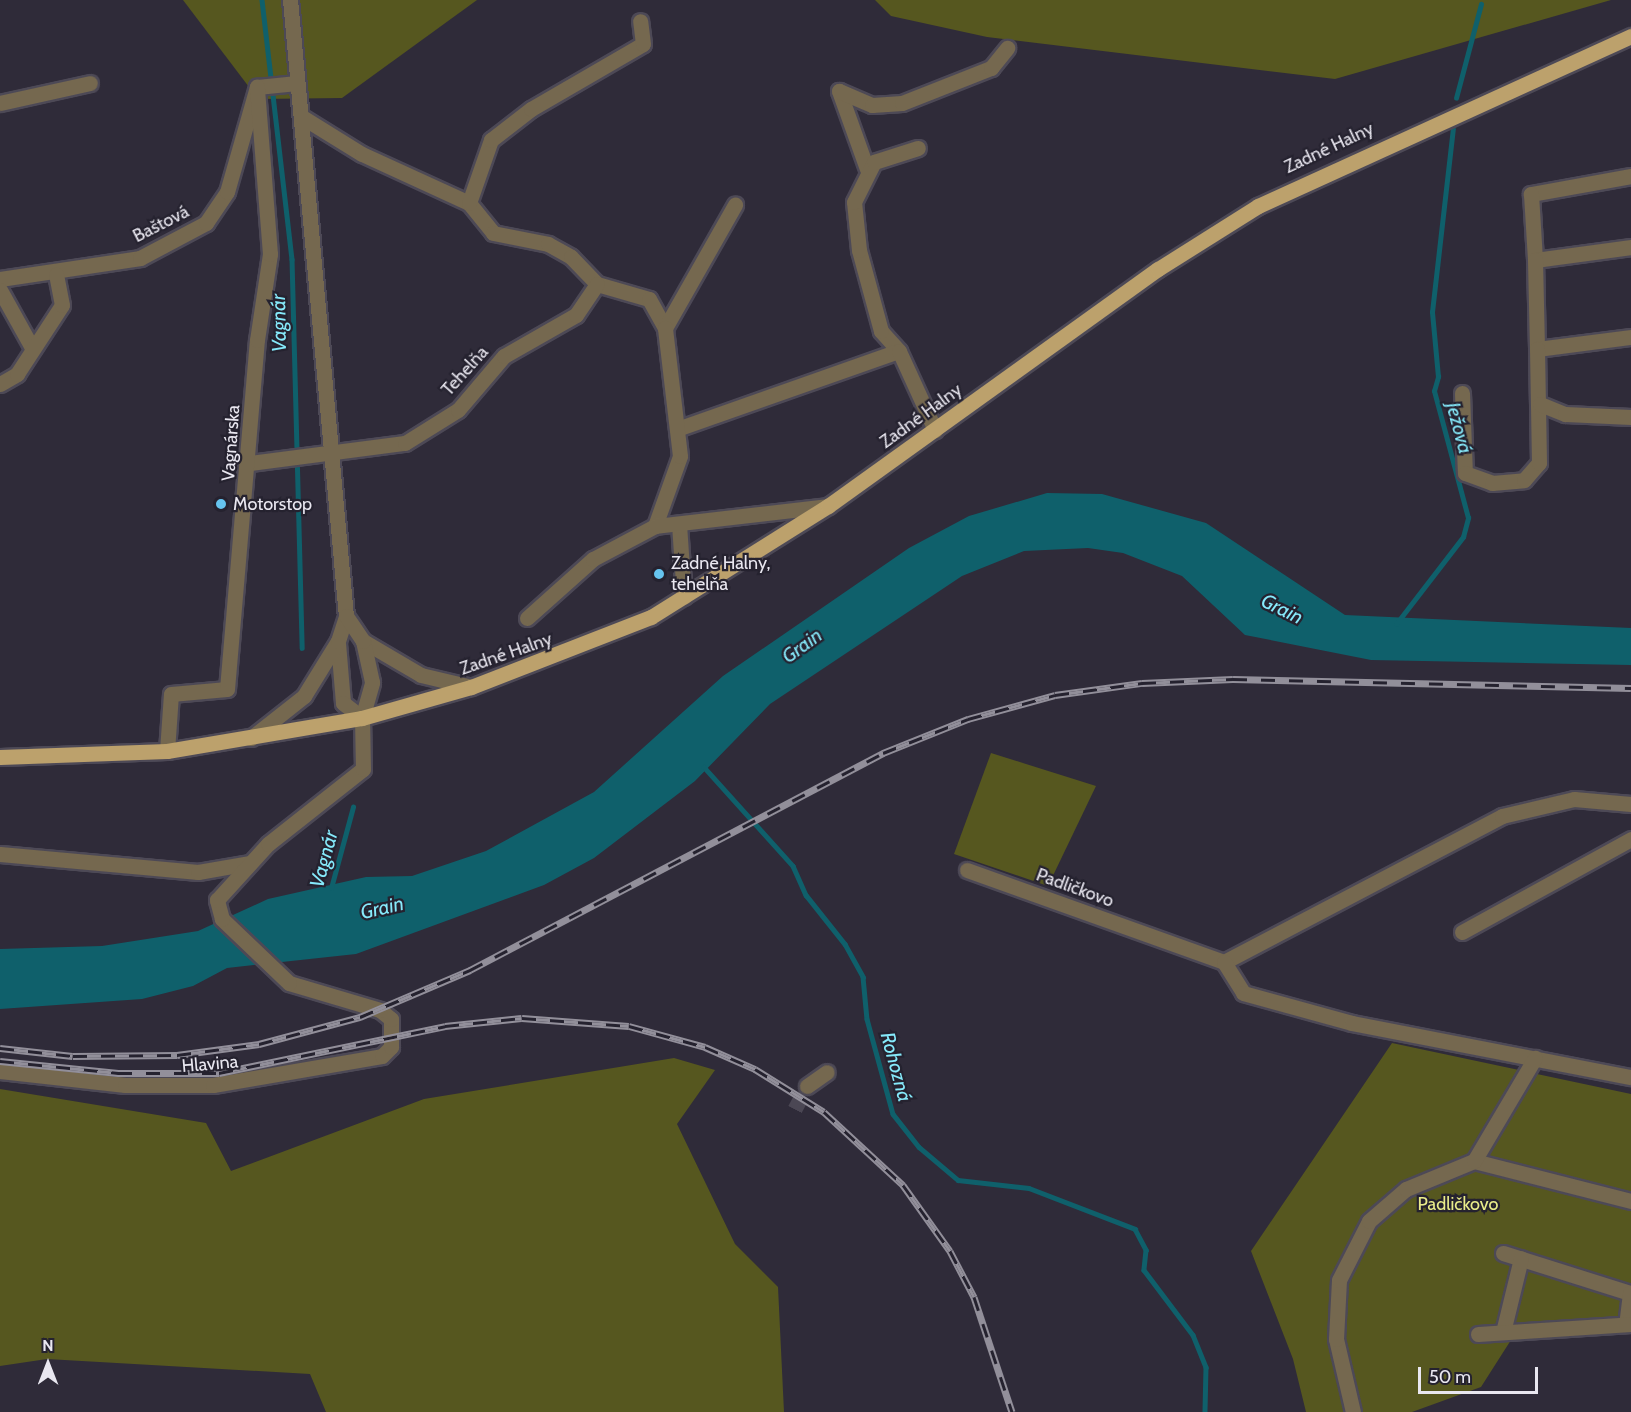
<!DOCTYPE html>
<meta charset="utf-8">
<style>
body{margin:0}
#map{position:relative;width:1631px;height:1412px;overflow:hidden;background:#2f2b39;font-family:Cabin,sans-serif}
div>[style]{position:absolute}
[style*='--x']{left:calc(var(--x)*1px);top:calc(var(--y)*1px);width:calc(var(--w)*1px);rotate:calc(var(--a)*1deg)}
.green>*{inset:0;background:#56571f}
.water>*{inset:0;background:#0f606b}
.stream>*{height:4.5px;margin:-2.25px;padding:0 2.25px;transform-origin:2.25px;border-radius:2.25px;background:#0f606b}
.minor-tunnel>*{height:15px;margin-top:-7.5px;transform-origin:0;background:repeating-linear-gradient(90deg,#4b4754 0 15px,transparent 0 23px)}
.roads{filter:drop-shadow(2px 0 #4d4956) drop-shadow(-2px 0 #4d4956) drop-shadow(0 2px #4d4956) drop-shadow(0 -2px #4d4956)}
.minor>*{height:15px;margin:-7.5px;padding:0 7.5px;transform-origin:7.5px;border-radius:7.5px;background:#75684f}
.major>*{height:15px;margin:-7.5px;padding:0 7.5px;transform-origin:7.5px;border-radius:7.5px;background:#bca16c}
.rail>*{height:7px;margin-top:-3.5px;transform-origin:0;background:repeating-linear-gradient(90deg,#25222f 0 14px,#928f9a 0 28px);box-sizing:border-box;border-block:2px solid #928f9a}
.dots>*{width:16px;height:16px;translate:-50% -50%;box-sizing:border-box;border:3px solid #25222f;border-radius:50%}
span{translate:-50% -50%;white-space:nowrap;text-align:center;line-height:1.15;-webkit-text-stroke:4.5px #25222f;paint-order:stroke}
.street-label{font-size:18px;color:#e9e7f0}
.poi-label{font-size:18px;color:#e9e7f0}
.left{translate:0 -50%;text-align:left}
.park-label{font-size:18px;color:#e9ec8a}
.water-label{font-size:20px;color:#86eafb;font-style:italic}
.north{position:absolute;left:18px;top:1334px;width:60px;height:60px;-webkit-text-stroke:4px #25222f;paint-order:stroke;rotate:0deg;font-size:16px;font-weight:700;line-height:24px;text-align:center;color:#e9e7f0}
.north::after{content:'';display:block;margin:auto;width:21px;height:27px;background:#e9e7f0;clip-path:polygon(50% 0,100% 100%,50% 72%,0 100%)}
.scale{position:absolute;left:1418px;top:1367px;width:120px;height:27px;box-sizing:border-box;border:3px solid #e9e7f0;border-top:0;padding-left:8px;font-size:18px;line-height:21px;white-space:nowrap;color:#e9e7f0;-webkit-text-stroke:4px #25222f;paint-order:stroke}
</style>
<div id="map">
<div class="green">
<div style="clip-path:polygon(183px 0,477px 0,342px 98px,258px 99px)"></div>
<div style="clip-path:polygon(875px 0,1611px 0,1335px 79px,987px 37px,891px 16px)"></div>
<div style="clip-path:polygon(991px 753px,1096px 786px,1048px 886px,954px 854px)"></div>
<div style="clip-path:polygon(1392px 1043px,1631px 1094px,1631px 1334px,1511px 1340px,1481px 1387px,1412px 1412px,1306px 1412px,1293px 1359px,1251px 1251px)"></div>
<div style="clip-path:polygon(674px 1058px,715px 1070px,677px 1124px,735px 1244px,778px 1287px,784px 1412px,326px 1412px,310px 1374px,47px 1359px,0 1366px,0 1089px,206px 1123px,231px 1171px,424px 1099px)"></div>
</div>
<div class="water">
<div style="clip-path:polygon(1047px 493px,1102px 494px,1206px 523px,1345px 615px,1631px 628px,1631px 665px,1371px 660px,1245px 635px,1182px 576px,1123px 553px,1088px 548px,1024px 551px,962px 576px,770px 704px,695px 781px,594px 858px,544px 885px,356px 954px,227px 968px,193px 986px,142px 999px,0 1009px,0 949px,102px 946px,198px 931px,268px 899px,366px 877px,412px 876px,486px 851px,594px 792px,723px 676px,909px 548px,969px 516px)"></div>
</div>
<div class="stream">
<div style="--x:262;--y:0;--w:261;--a:83.4"></div>
<div style="--x:292;--y:259;--w:389;--a:88.5"></div>
<div style="--x:1456;--y:98;--w:97;--a:-75.1"></div>
<div style="--x:1396;--y:624;--w:110;--a:-52.4"></div>
<div style="--x:1463;--y:537;--w:20;--a:-75"></div>
<div style="--x:1468;--y:518;--w:131;--a:-105"></div>
<div style="--x:1434;--y:391;--w:15;--a:-74"></div>
<div style="--x:1438;--y:377;--w:65;--a:-95.3"></div>
<div style="--x:1432;--y:312;--w:184;--a:-83.5"></div>
<div style="--x:704;--y:767;--w:133;--a:48"></div>
<div style="--x:793;--y:866;--w:32;--a:66"></div>
<div style="--x:806;--y:895;--w:63;--a:51.5"></div>
<div style="--x:845;--y:944;--w:38;--a:61"></div>
<div style="--x:863;--y:977;--w:42;--a:84.6"></div>
<div style="--x:867;--y:1019;--w:98;--a:74.7"></div>
<div style="--x:893;--y:1114;--w:42;--a:51.8"></div>
<div style="--x:919;--y:1147;--w:51;--a:40.2"></div>
<div style="--x:958;--y:1180;--w:71;--a:6.4"></div>
<div style="--x:1029;--y:1188;--w:114;--a:21.1"></div>
<div style="--x:1135;--y:1229;--w:24;--a:62"></div>
<div style="--x:1146;--y:1250;--w:20;--a:96"></div>
<div style="--x:1144;--y:1270;--w:81;--a:53"></div>
<div style="--x:1193;--y:1335;--w:35;--a:68"></div>
<div style="--x:1206;--y:1367;--w:45;--a:91.3"></div>
<div style="--x:331;--y:888;--w:84;--a:-74.8"></div>
</div>
<div class="minor-tunnel">
<div style="--x:795;--y:1109;--w:26;--a:-62"></div>
</div>
<div class="roads">
<div class="minor">
<div style="--x:0;--y:103;--w:92;--a:-12.5"></div>
<div style="--x:302;--y:117;--w:70;--a:31.7"></div>
<div style="--x:362;--y:154;--w:118;--a:24.6"></div>
<div style="--x:469;--y:203;--w:38;--a:51"></div>
<div style="--x:493;--y:233;--w:56;--a:11.3"></div>
<div style="--x:548;--y:244;--w:26;--a:29"></div>
<div style="--x:571;--y:257;--w:37;--a:46"></div>
<div style="--x:597;--y:284;--w:54;--a:16.1"></div>
<div style="--x:649;--y:299;--w:33;--a:61"></div>
<div style="--x:665;--y:328;--w:142;--a:-60.4"></div>
<div style="--x:867;--y:169;--w:83;--a:-109.7"></div>
<div style="--x:839;--y:91;--w:36;--a:23"></div>
<div style="--x:872;--y:105;--w:30;--a:-4"></div>
<div style="--x:902;--y:103;--w:96;--a:-21.5"></div>
<div style="--x:991;--y:68;--w:26;--a:-51"></div>
<div style="--x:1631;--y:176;--w:102;--a:169.8"></div>
<div style="--x:1531;--y:194;--w:66;--a:86.5"></div>
<div style="--x:1535;--y:260;--w:97;--a:-7.7"></div>
<div style="--x:469;--y:203;--w:67;--a:-70.8"></div>
<div style="--x:491;--y:140;--w:51;--a:-37.8"></div>
<div style="--x:531;--y:109;--w:129;--a:-30.1"></div>
<div style="--x:643;--y:44;--w:23;--a:-97"></div>
<div style="--x:1535;--y:260;--w:89;--a:88.7"></div>
<div style="--x:1537;--y:349;--w:95;--a:-7.3"></div>
<div style="--x:0;--y:279;--w:142;--a:-8.5"></div>
<div style="--x:140;--y:258;--w:75;--a:-27.9"></div>
<div style="--x:206;--y:223;--w:37;--a:-56"></div>
<div style="--x:227;--y:192;--w:109;--a:-74.1"></div>
<div style="--x:257;--y:87;--w:40;--a:-5.7"></div>
<div style="--x:0;--y:290;--w:64;--a:61"></div>
<div style="--x:899;--y:351;--w:27;--a:-132"></div>
<div style="--x:881;--y:331;--w:84;--a:-105.2"></div>
<div style="--x:859;--y:250;--w:48;--a:-95.9"></div>
<div style="--x:854;--y:202;--w:45;--a:-63.4"></div>
<div style="--x:874;--y:162;--w:46;--a:-17.7"></div>
<div style="--x:0;--y:384;--w:20;--a:-30"></div>
<div style="--x:17;--y:374;--w:82;--a:-56.9"></div>
<div style="--x:62;--y:305;--w:31;--a:-101"></div>
<div style="--x:1462;--y:393;--w:80;--a:87.9"></div>
<div style="--x:1465;--y:473;--w:29;--a:20"></div>
<div style="--x:1492;--y:483;--w:32;--a:-5"></div>
<div style="--x:1524;--y:480;--w:23;--a:-49"></div>
<div style="--x:1539;--y:463;--w:114;--a:-91"></div>
<div style="--x:1540;--y:404;--w:27;--a:22"></div>
<div style="--x:1565;--y:414;--w:66;--a:2.6"></div>
<div style="--x:677;--y:429;--w:235;--a:-19.4"></div>
<div style="--x:899;--y:351;--w:87;--a:65.5"></div>
<div style="--x:250;--y:463;--w:156;--a:-7.4"></div>
<div style="--x:405;--y:443;--w:62;--a:-31.9"></div>
<div style="--x:458;--y:410;--w:71;--a:-49.6"></div>
<div style="--x:504;--y:356;--w:83;--a:-29.7"></div>
<div style="--x:576;--y:315;--w:37;--a:-56"></div>
<div style="--x:679;--y:524;--w:73;--a:86.1"></div>
<div style="--x:655;--y:526;--w:74;--a:-70.3"></div>
<div style="--x:680;--y:456;--w:129;--a:-96.7"></div>
<div style="--x:527;--y:618;--w:89;--a:-41.8"></div>
<div style="--x:593;--y:559;--w:70;--a:-28"></div>
<div style="--x:655;--y:526;--w:174;--a:-6.6"></div>
<div style="--x:363;--y:641;--w:67;--a:30.4"></div>
<div style="--x:421;--y:675;--w:51;--a:13.5"></div>
<div style="--x:338;--y:643;--w:60;--a:85.2"></div>
<div style="--x:343;--y:703;--w:24;--a:38"></div>
<div style="--x:251;--y:738;--w:68;--a:-38.4"></div>
<div style="--x:304;--y:696;--w:65;--a:-58.3"></div>
<div style="--x:338;--y:641;--w:26;--a:-72"></div>
<div style="--x:346;--y:616;--w:619;--a:-95.19"></div>
<div style="--x:167;--y:751;--w:57;--a:-86"></div>
<div style="--x:171;--y:694;--w:56;--a:-5.1"></div>
<div style="--x:227;--y:689;--w:350;--a:-85.1"></div>
<div style="--x:257;--y:340;--w:87;--a:-81.4"></div>
<div style="--x:270;--y:254;--w:168;--a:-94.5"></div>
<div style="--x:0;--y:854;--w:199;--a:5.2"></div>
<div style="--x:198;--y:872;--w:53;--a:-9.8"></div>
<div style="--x:967;--y:870;--w:273;--a:19.7"></div>
<div style="--x:1224;--y:962;--w:314;--a:-27.7"></div>
<div style="--x:1502;--y:816;--w:74;--a:-13.3"></div>
<div style="--x:1574;--y:799;--w:57;--a:5"></div>
<div style="--x:1462;--y:932;--w:193;--a:-28.8"></div>
<div style="--x:1224;--y:962;--w:36;--a:58"></div>
<div style="--x:1243;--y:993;--w:113;--a:15.4"></div>
<div style="--x:1352;--y:1023;--w:284;--a:11"></div>
<div style="--x:0;--y:1071;--w:126;--a:6.4"></div>
<div style="--x:125;--y:1085;--w:88;--a:0"></div>
<div style="--x:213;--y:1085;--w:171;--a:-9.7"></div>
<div style="--x:382;--y:1056;--w:13;--a:-45"></div>
<div style="--x:391;--y:1047;--w:28;--a:-90"></div>
<div style="--x:391;--y:1019;--w:14;--a:-141"></div>
<div style="--x:380;--y:1010;--w:95;--a:-163.5"></div>
<div style="--x:289;--y:983;--w:93;--a:-136.3"></div>
<div style="--x:222;--y:919;--w:20;--a:-105"></div>
<div style="--x:217;--y:900;--w:76;--a:-47.7"></div>
<div style="--x:268;--y:844;--w:121;--a:-38.3"></div>
<div style="--x:363;--y:769;--w:51;--a:-91.1"></div>
<div style="--x:362;--y:718;--w:37;--a:-74"></div>
<div style="--x:372;--y:682;--w:42;--a:-102.4"></div>
<div style="--x:363;--y:641;--w:30;--a:-124"></div>
<div style="--x:807;--y:1086;--w:24;--a:-35"></div>
<div style="--x:1474;--y:1161;--w:162;--a:14.3"></div>
<div style="--x:1503;--y:1253;--w:133;--a:17.5"></div>
<div style="--x:1630;--y:1293;--w:31;--a:97"></div>
<div style="--x:1503;--y:1332;--w:76;--a:-76.3"></div>
<div style="--x:1478;--y:1334;--w:153;--a:-3.7"></div>
<div style="--x:1353;--y:1412;--w:75;--a:-103.1"></div>
<div style="--x:1336;--y:1339;--w:59;--a:-87.1"></div>
<div style="--x:1339;--y:1280;--w:66;--a:-63"></div>
<div style="--x:1369;--y:1221;--w:49;--a:-40.9"></div>
<div style="--x:1406;--y:1189;--w:74;--a:-22.4"></div>
<div style="--x:1474;--y:1161;--w:120;--a:-59.4"></div>
</div>
<div class="major">
<div style="--x:0;--y:757;--w:167;--a:-2.1"></div>
<div style="--x:167;--y:751;--w:198;--a:-9.6"></div>
<div style="--x:362;--y:718;--w:113;--a:-15.9"></div>
<div style="--x:471;--y:687;--w:193;--a:-21.3"></div>
<div style="--x:651;--y:617;--w:209;--a:-32.1"></div>
<div style="--x:828;--y:506;--w:406;--a:-35.7"></div>
<div style="--x:1158;--y:269;--w:118;--a:-32.2"></div>
<div style="--x:1258;--y:206;--w:410;--a:-24.5"></div>
</div>
</div>
<div class="rail">
<div style="--x:0;--y:1048;--w:73;--a:6.3"></div>
<div style="--x:73;--y:1056;--w:104;--a:-0.6"></div>
<div style="--x:177;--y:1055;--w:83;--a:-7.6"></div>
<div style="--x:259;--y:1044;--w:105;--a:-15"></div>
<div style="--x:360;--y:1017;--w:120;--a:-23.1"></div>
<div style="--x:470;--y:970;--w:467;--a:-27.7"></div>
<div style="--x:883;--y:753;--w:92;--a:-21.8"></div>
<div style="--x:968;--y:719;--w:90;--a:-15.4"></div>
<div style="--x:1055;--y:695;--w:88;--a:-7.9"></div>
<div style="--x:1142;--y:683;--w:91;--a:-2.5"></div>
<div style="--x:1233;--y:679;--w:398;--a:1.3"></div>
<div style="--x:0;--y:1061;--w:119;--a:5.8"></div>
<div style="--x:118;--y:1073;--w:101;--a:0"></div>
<div style="--x:219;--y:1073;--w:231;--a:-11.7"></div>
<div style="--x:445;--y:1026;--w:77;--a:-5.9"></div>
<div style="--x:522;--y:1018;--w:107;--a:4.3"></div>
<div style="--x:629;--y:1026;--w:79;--a:15.4"></div>
<div style="--x:705;--y:1047;--w:55;--a:23.7"></div>
<div style="--x:755;--y:1069;--w:81;--a:31.9"></div>
<div style="--x:824;--y:1112;--w:108;--a:42.7"></div>
<div style="--x:903;--y:1185;--w:81;--a:54.5"></div>
<div style="--x:950;--y:1251;--w:52;--a:62.4"></div>
<div style="--x:974;--y:1297;--w:121;--a:71.7"></div>
</div>
<div class="dots">
<div style="left:221px;top:504px;background:#66c4ef"></div>
<div style="left:659px;top:574px;background:#66c4ef"></div>
</div>
<div class="street-label">
<span style="left:1329px;top:148px;rotate:-25deg">Zadné Halny</span>
<span style="left:161px;top:224px;rotate:-27deg">Baštová</span>
<span style="left:465px;top:371px;rotate:-48deg">Tehelňa</span>
<span style="left:921px;top:416px;rotate:-36deg">Zadné Halny</span>
<span style="left:231px;top:443px;rotate:-86deg">Vagnárska</span>
<span style="left:506px;top:654px;rotate:-19deg">Zadné Halny</span>
<span style="left:1075px;top:888px;rotate:20deg">Padličkovo</span>
<span style="left:210px;top:1064px;rotate:-5deg">Hlavina</span>
</div>
<div class="poi-label">
<span class="left" style="left:233px;top:504px">Motorstop</span>
<span class="left" style="left:671px;top:574px">Zadné Halny,<br>tehelňa</span>
</div>
<div class="park-label">
<span style="left:1458px;top:1204px">Padličkovo</span>
</div>
<div class="water-label">
<span style="left:279px;top:323px;rotate:-91deg">Vagnár</span>
<span style="left:1459px;top:428px;rotate:75deg">Ježová</span>
<span style="left:1282px;top:609px;rotate:26deg">Grain</span>
<span style="left:802px;top:646px;rotate:-36deg">Grain</span>
<span style="left:324px;top:859px;rotate:-75deg">Vagnár</span>
<span style="left:382px;top:908px;rotate:-13deg">Grain</span>
<span style="left:896px;top:1067px;rotate:75deg">Rohozná</span>
</div>
<div class="north">N</div>
<div class="scale">50 m</div>
</div>
